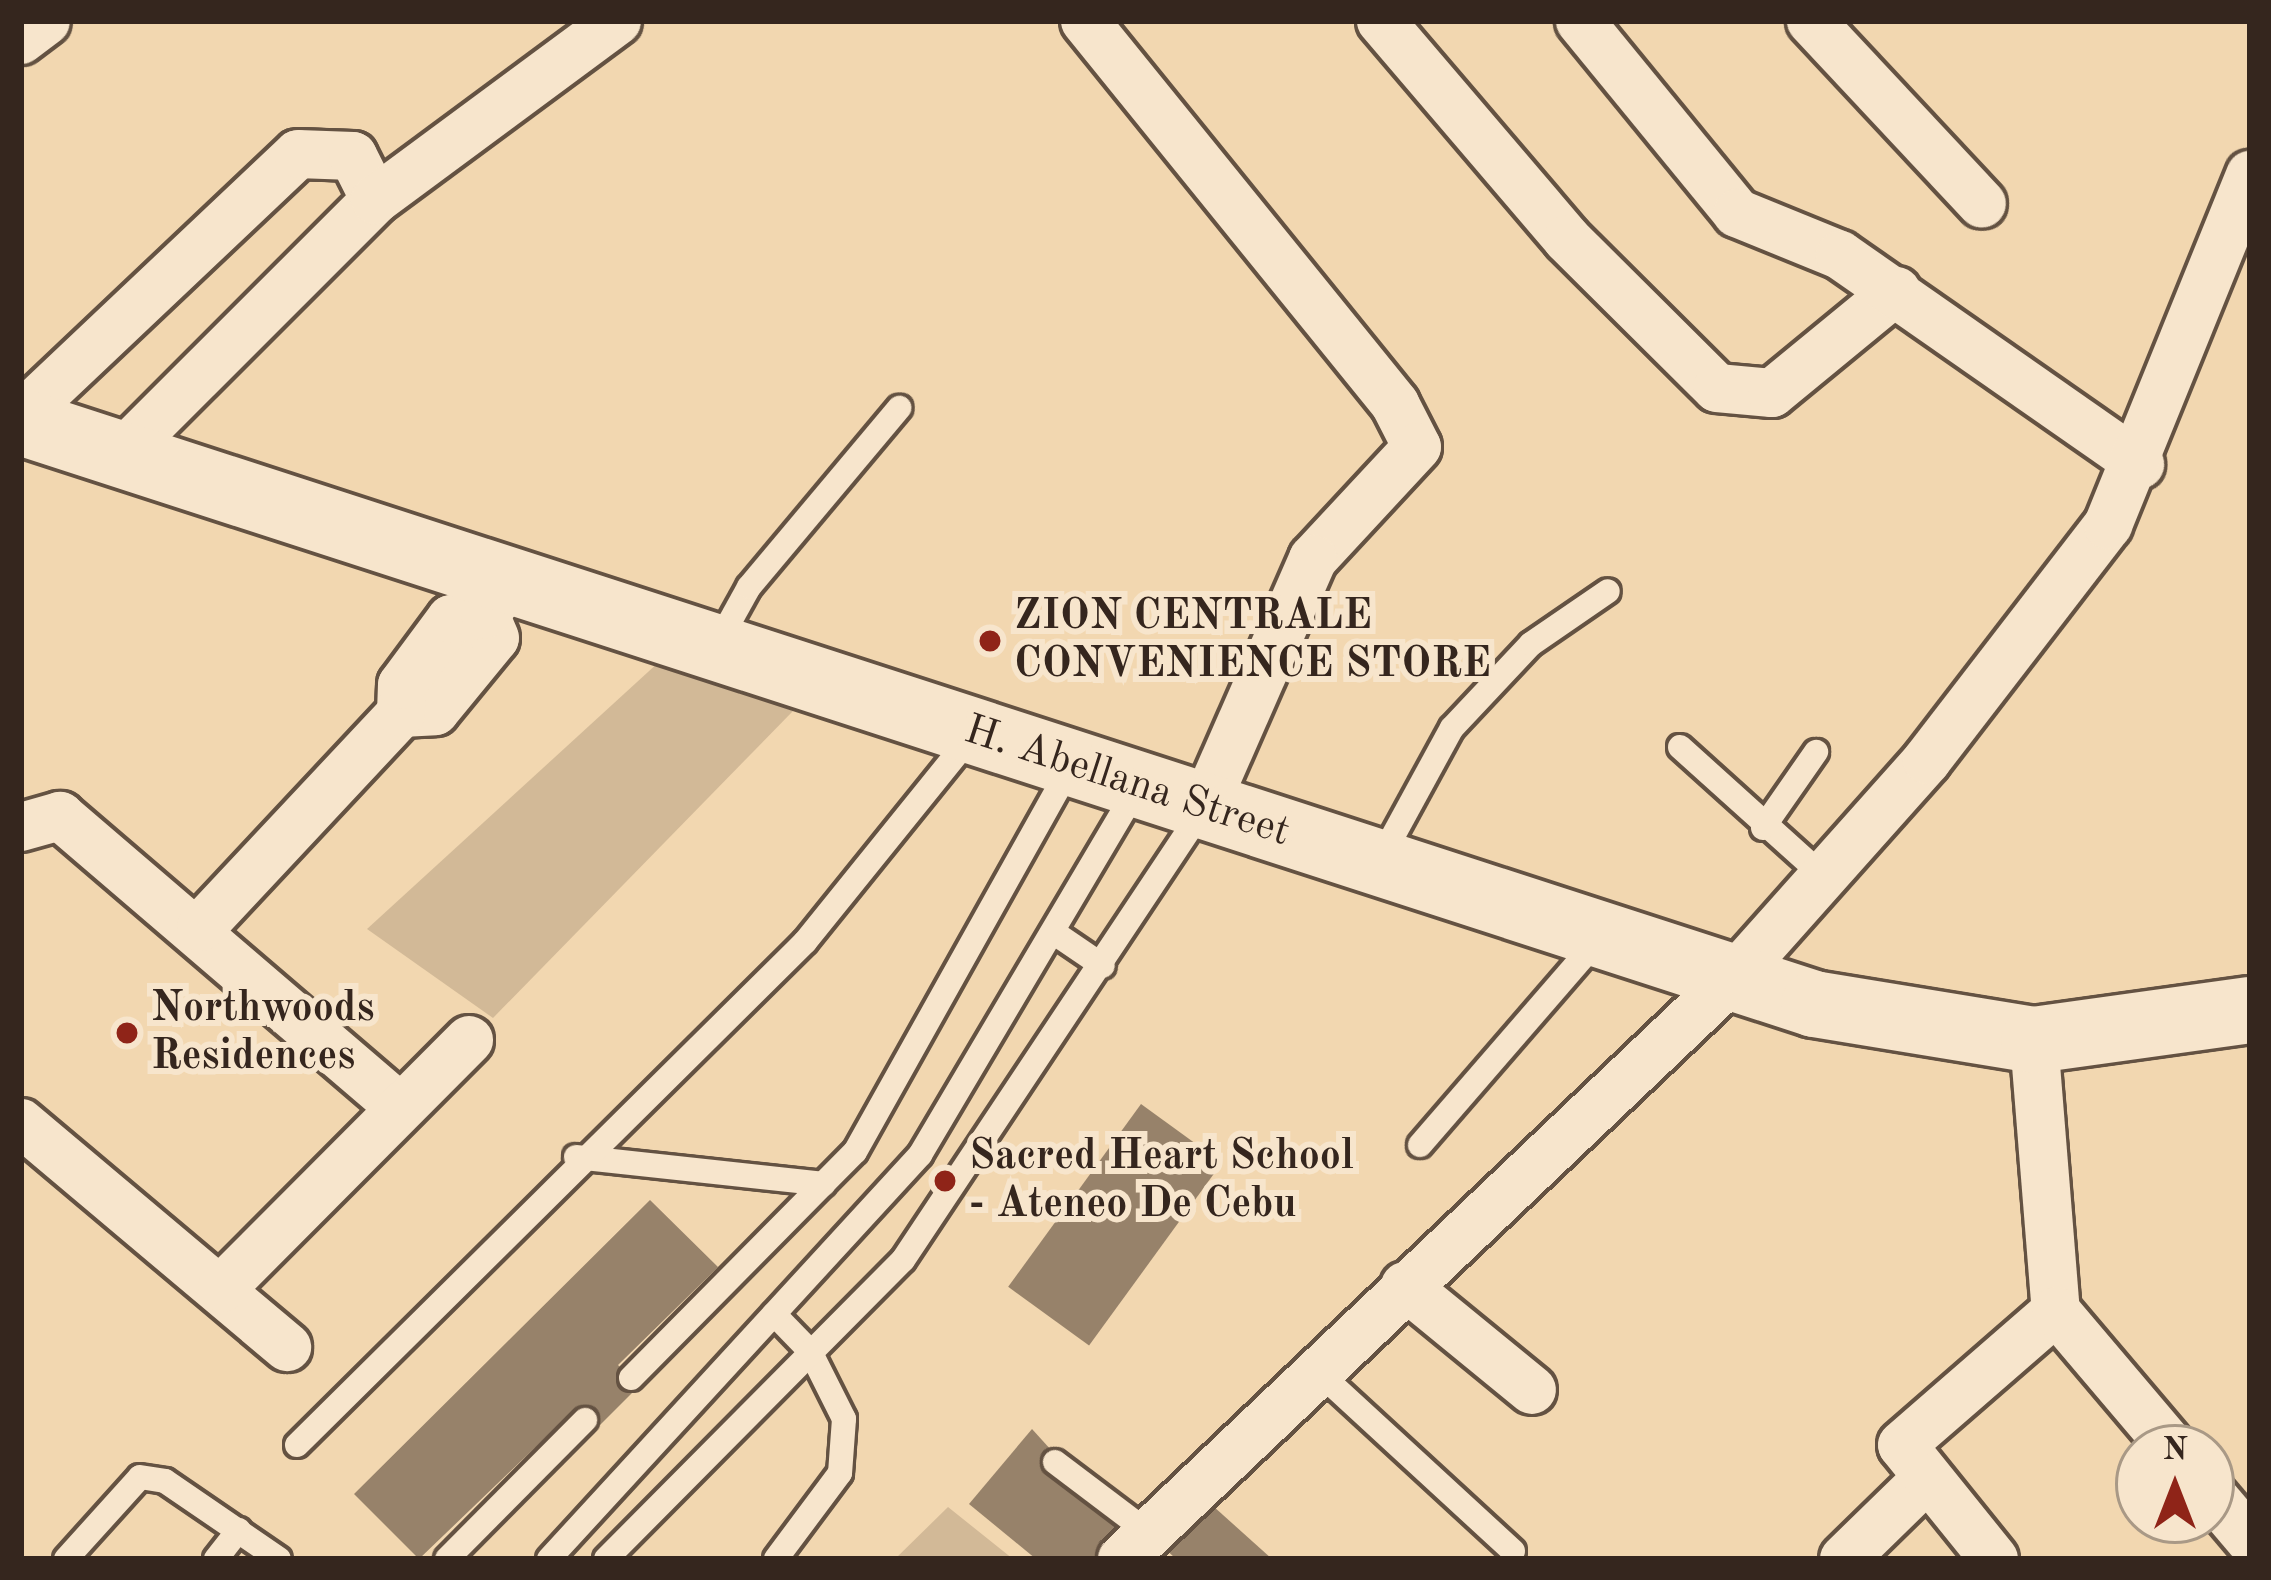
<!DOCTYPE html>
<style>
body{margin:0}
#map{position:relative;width:2271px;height:1580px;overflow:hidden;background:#f2d7b0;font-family:"Old Standard TT",serif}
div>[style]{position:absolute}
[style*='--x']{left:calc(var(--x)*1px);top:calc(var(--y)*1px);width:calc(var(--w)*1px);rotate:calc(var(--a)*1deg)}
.green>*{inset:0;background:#d2b997}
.building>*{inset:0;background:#97826a;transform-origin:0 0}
.roads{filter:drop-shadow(3px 0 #645242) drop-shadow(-3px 0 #645242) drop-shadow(0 3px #645242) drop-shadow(0 -3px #645242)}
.service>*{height:24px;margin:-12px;padding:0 12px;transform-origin:12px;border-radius:12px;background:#f7e5cc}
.minor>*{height:48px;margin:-24px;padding:0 24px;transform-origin:24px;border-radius:24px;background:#f7e5cc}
.secondary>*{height:66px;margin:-33px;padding:0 33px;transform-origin:33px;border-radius:33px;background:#f7e5cc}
.dots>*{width:33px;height:33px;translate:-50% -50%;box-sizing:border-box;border:6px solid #f7e5cc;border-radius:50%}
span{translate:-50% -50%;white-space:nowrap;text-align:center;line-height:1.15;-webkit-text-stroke:12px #f7e5cc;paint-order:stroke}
.poi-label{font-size:42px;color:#35261e;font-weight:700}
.left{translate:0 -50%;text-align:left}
.street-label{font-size:42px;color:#35261e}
.frame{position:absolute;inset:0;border:24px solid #35261e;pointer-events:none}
.north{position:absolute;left:2115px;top:1424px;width:120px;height:120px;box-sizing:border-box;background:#f7e5cc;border:3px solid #a99986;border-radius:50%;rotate:0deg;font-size:33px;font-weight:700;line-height:48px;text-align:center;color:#35261e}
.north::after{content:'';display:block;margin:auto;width:42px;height:54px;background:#8f2418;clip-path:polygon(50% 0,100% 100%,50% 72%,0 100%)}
</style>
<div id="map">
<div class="green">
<div style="clip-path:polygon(660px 661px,793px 711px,493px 1018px,367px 929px)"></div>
<div style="clip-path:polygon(948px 1507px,1013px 1559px,895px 1559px)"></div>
</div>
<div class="building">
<div style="left:1141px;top:1104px;width:100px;height:226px;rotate:36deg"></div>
<div style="clip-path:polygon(650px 1200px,718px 1267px,618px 1365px,639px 1386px,595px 1430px,574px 1410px,419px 1559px,354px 1494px)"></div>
<div style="clip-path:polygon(1032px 1429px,1120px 1526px,1093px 1559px,1036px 1559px,969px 1504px)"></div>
<div style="clip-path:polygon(1203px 1497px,1272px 1559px,1176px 1559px,1160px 1544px)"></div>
</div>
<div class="roads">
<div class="service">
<div style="--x:718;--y:643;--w:64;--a:-61"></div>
<div style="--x:749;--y:587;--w:234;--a:-50"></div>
<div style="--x:1680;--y:747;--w:191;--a:42"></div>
<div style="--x:1763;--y:828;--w:93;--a:-55.1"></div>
<div style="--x:1381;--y:858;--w:148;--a:-61.4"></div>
<div style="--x:1452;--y:728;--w:115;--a:-46.8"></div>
<div style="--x:1531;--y:644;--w:93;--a:-34.5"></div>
<div style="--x:1053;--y:932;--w:60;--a:34.2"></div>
<div style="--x:1420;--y:1145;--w:274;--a:-49.1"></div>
<div style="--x:576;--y:1157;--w:249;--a:6.2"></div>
<div style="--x:774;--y:1314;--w:52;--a:45.8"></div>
<div style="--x:810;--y:1351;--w:76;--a:63.4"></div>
<div style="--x:844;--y:1419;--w:54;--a:94.2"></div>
<div style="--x:840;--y:1473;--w:107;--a:126.7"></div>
<div style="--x:1315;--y:1369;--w:269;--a:42.6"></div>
<div style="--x:631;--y:1378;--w:318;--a:-45.3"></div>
<div style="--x:855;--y:1152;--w:442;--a:-60.8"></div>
<div style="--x:297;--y:1445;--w:715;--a:-44.72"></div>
<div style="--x:805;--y:942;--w:267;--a:-51.1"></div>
<div style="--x:1055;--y:1462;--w:118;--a:37.1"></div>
<div style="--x:66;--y:1559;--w:110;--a:-47.9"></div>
<div style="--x:140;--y:1477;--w:25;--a:9"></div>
<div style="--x:165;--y:1481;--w:138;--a:34.4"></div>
<div style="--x:216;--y:1559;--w:37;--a:-52"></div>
<div style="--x:447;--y:1559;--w:196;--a:-45.2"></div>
<div style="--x:549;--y:1559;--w:549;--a:-47.44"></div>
<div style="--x:920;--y:1155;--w:426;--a:-59.4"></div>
<div style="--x:606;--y:1559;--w:421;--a:-45.2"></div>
<div style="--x:903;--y:1260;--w:542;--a:-56.37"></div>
</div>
<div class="minor">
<div style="--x:1085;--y:21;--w:493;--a:51"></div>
<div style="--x:1395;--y:404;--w:48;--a:62.9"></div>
<div style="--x:1417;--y:447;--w:153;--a:132.9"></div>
<div style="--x:1313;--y:559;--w:271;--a:113.7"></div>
<div style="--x:1381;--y:21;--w:287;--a:49.5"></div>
<div style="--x:1567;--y:239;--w:211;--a:44.8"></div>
<div style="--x:1717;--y:388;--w:55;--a:5.2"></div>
<div style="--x:1772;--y:393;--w:161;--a:-39.4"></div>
<div style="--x:1580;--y:21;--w:248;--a:50.7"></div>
<div style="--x:1737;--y:213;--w:111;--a:22.2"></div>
<div style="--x:1840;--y:255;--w:366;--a:34.9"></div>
<div style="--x:1811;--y:21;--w:250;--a:46.9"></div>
<div style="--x:21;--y:40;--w:31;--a:-37"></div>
<div style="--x:21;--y:416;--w:381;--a:-43.4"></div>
<div style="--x:298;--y:154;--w:55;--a:2.1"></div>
<div style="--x:353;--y:156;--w:49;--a:63.4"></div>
<div style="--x:117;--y:458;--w:365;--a:-45"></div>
<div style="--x:375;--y:200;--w:301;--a:-36.5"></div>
<div style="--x:401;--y:713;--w:34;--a:-3"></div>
<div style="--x:435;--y:711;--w:94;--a:-50.6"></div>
<div style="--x:495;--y:638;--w:26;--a:-113"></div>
<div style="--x:21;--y:827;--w:41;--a:-15.8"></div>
<div style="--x:60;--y:816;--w:448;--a:40.6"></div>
<div style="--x:201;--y:927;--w:293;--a:-46.9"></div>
<div style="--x:401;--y:713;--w:28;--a:-88"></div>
<div style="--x:402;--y:685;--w:82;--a:-53.4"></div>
<div style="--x:451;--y:619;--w:34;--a:-8"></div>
<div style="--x:485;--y:614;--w:43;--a:-50.7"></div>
<div style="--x:2034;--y:1040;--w:272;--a:85.4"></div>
<div style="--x:21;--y:1123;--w:348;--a:40.1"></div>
<div style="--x:1405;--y:1286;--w:164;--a:39.3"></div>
<div style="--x:222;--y:1288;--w:350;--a:-45.1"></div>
<div style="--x:2211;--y:1494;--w:60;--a:49.7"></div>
<div style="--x:1122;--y:1559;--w:843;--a:-43.56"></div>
<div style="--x:1733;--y:978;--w:292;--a:-48.3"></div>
<div style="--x:1927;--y:760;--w:297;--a:-52.4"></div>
<div style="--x:2108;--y:525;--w:378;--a:-67.9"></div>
<div style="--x:1844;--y:1559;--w:109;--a:-44.3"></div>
<div style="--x:1994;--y:1559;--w:146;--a:-128.9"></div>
<div style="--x:1902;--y:1445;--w:204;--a:-41"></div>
<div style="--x:2056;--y:1311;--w:180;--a:49.7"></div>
</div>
<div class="secondary">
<div style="--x:21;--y:422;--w:1885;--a:17.98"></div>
<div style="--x:1814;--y:1004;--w:223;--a:9.3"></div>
<div style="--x:2034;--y:1040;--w:218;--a:-7.9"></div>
</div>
</div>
<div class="dots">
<div style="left:990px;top:641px;background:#8f2418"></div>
<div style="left:127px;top:1033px;background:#8f2418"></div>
<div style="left:945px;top:1181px;background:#8f2418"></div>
</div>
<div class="poi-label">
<span class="left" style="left:1014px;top:641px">ZION CENTRALE<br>CONVENIENCE STORE</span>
<span class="left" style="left:151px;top:1033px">Northwoods<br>Residences</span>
<span class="left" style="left:969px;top:1181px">Sacred Heart School<br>- Ateneo De Cebu</span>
</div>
<div class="street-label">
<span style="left:1127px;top:782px;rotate:18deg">H. Abellana Street</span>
</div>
<div class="frame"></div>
<div class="north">N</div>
</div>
